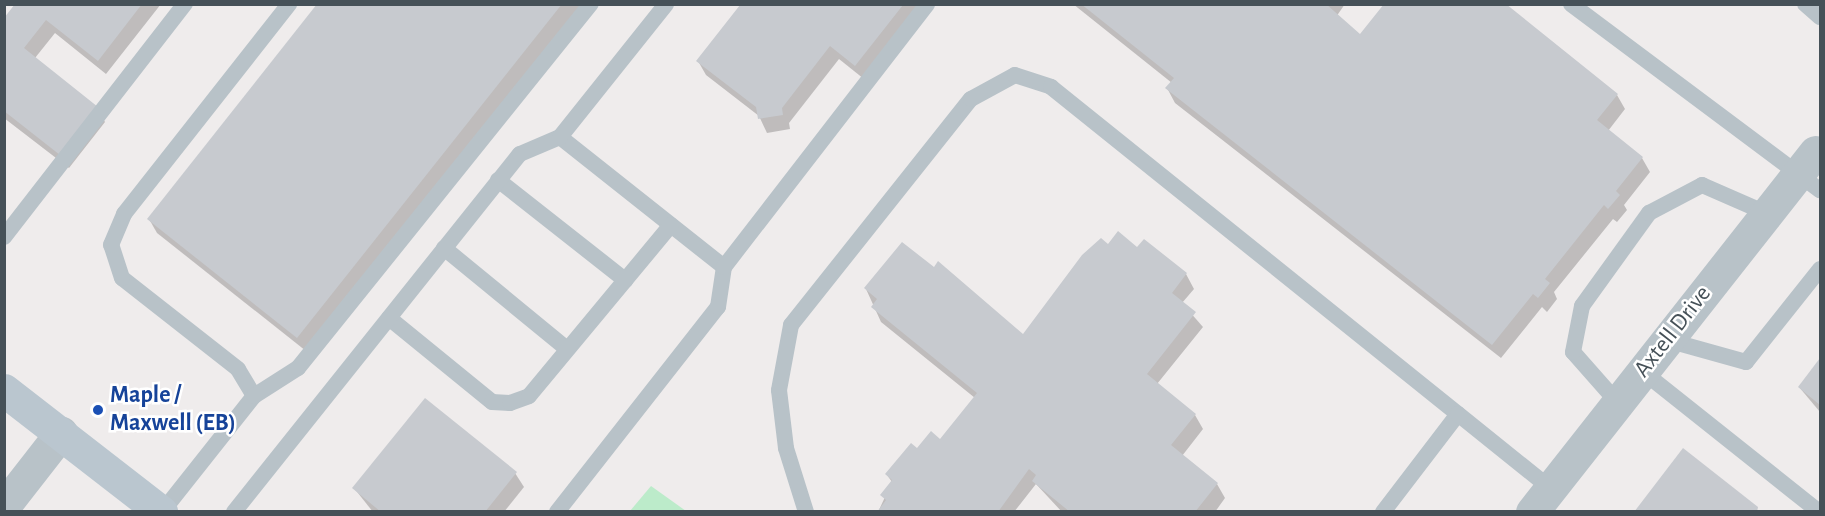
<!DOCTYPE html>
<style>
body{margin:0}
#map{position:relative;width:1825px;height:516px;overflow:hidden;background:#efecec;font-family:"Alegreya Sans",sans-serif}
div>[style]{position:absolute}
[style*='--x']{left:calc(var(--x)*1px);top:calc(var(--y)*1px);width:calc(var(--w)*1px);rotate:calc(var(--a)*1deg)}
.green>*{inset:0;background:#bcebca}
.shadow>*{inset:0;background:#0003}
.building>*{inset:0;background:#c7cacf}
.service>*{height:16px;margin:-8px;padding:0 8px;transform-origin:8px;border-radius:8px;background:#b8c2c8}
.minor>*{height:33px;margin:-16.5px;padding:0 16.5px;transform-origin:16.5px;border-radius:16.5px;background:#b8c2c8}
.secondary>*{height:33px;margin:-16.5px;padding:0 16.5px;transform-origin:16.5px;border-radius:16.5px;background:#bac6cf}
.dots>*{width:16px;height:16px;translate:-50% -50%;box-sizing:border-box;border:3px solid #fff;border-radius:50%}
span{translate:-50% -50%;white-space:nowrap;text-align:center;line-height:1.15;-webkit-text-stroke:5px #fff;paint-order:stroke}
.street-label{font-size:24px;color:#465158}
.transit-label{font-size:24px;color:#164399;font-weight:700}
.left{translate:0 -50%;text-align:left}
.frame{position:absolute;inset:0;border:6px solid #465158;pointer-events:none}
</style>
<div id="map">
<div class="green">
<div style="clip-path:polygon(651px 486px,686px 511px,630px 511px)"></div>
</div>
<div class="shadow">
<div style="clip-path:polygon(17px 4px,161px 4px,106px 74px,55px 33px,35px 58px,97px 108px,105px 122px,69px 168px,4px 118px,4px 20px)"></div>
<div style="clip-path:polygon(319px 4px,582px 4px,306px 351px,157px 233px,149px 219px)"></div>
<div style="clip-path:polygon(742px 4px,922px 4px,864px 79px,839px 59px,789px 123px,790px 129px,767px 133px,759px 116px,706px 75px,698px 61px)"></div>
<div style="clip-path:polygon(1073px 4px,1345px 4px,1336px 17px,1360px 37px,1617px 95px,1625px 109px,1608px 131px,1642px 158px,1650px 172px,1624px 205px,1627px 210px,1617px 222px,1613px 219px,1554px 292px,1557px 299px,1547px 312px,1542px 307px,1501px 358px,1175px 103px,1167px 88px,1172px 83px)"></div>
<div style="clip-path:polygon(1108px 246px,1138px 249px,1186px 274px,1194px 289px,1182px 303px,1203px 327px,1157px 384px,1195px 415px,1203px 429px,1182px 456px,1217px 484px,1225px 498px,1215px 512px,1062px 512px,1036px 484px,1014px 512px,878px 512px,892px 482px,887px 475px,917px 450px,941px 441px,975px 398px,881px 322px,866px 289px,1023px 337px)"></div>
<div style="clip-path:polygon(1820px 360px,1820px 412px,1799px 387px)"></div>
<div style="clip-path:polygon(515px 473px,524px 487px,504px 512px,373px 512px,354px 488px)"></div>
</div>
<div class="building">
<div style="clip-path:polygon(15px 4px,142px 4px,98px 61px,46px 20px,24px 48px,98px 107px,60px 155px,4px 111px,4px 18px)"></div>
<div style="clip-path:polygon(317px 4px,562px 4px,297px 338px,147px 219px)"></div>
<div style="clip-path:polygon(1081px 4px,1326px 4px,1360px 34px,1384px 4px,1506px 4px,1618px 94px,1597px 120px,1643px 157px,1616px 191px,1620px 195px,1608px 209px,1604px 205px,1545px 279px,1550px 283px,1538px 298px,1533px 294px,1492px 345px,1165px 88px,1174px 78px)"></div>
<div style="clip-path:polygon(740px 5px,903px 5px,855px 66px,830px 46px,782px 108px,783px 115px,758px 119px,756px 107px,696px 61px)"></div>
<div style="clip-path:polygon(1118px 231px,1137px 247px,1144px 239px,1187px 273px,1172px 293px,1196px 312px,1147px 374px,1196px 414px,1171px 445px,1218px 483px,1195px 512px,1070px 512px,1032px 481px,1036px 475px,1029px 469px,998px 512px,877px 512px,886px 500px,880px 495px,892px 480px,885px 474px,911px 443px,917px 448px,931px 431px,940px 439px,977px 393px,871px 307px,877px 299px,864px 288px,902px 242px,934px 267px,938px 261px,1023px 334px,1082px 255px,1101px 238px,1108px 244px)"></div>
<div style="clip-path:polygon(1820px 358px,1820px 405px,1798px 387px)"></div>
<div style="clip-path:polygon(425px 398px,517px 472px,485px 512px,381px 512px,352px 488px)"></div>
<div style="clip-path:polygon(1683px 448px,1758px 507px,1757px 512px,1634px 512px)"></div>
</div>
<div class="service">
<div style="--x:1571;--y:4;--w:311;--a:36.8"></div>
<div style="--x:1805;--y:4;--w:20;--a:41"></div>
<div style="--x:560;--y:137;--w:209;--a:38.4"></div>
<div style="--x:498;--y:180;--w:162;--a:38.2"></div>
<div style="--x:4;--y:237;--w:295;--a:-52.2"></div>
<div style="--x:444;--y:248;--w:159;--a:39.4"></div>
<div style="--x:389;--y:318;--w:133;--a:39.2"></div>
<div style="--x:492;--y:402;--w:18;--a:3"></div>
<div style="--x:510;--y:403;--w:20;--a:-20"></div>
<div style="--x:529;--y:396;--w:222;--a:-50.3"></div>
<div style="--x:1667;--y:340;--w:82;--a:15.6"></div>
<div style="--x:1746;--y:362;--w:119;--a:-51.5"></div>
<div style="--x:1642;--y:371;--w:226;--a:38.5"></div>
<div style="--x:254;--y:396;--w:31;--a:-121"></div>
<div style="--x:238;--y:369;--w:147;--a:-141.9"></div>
<div style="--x:122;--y:278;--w:35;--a:-108"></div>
<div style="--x:111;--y:245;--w:34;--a:-67"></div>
<div style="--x:124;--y:214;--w:267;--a:-51.8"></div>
<div style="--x:1618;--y:403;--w:68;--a:-131.4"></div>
<div style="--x:1573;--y:352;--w:47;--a:-78.9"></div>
<div style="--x:1582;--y:306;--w:115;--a:-54.2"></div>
<div style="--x:1649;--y:213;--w:60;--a:-27.8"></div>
<div style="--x:1702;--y:185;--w:70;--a:23.6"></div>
<div style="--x:162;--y:512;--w:148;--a:-51.6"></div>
<div style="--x:254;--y:396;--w:52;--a:-32.5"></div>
<div style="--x:298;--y:368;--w:467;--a:-51.2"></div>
<div style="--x:234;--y:512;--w:458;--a:-51.4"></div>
<div style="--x:520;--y:154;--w:43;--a:-23"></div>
<div style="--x:560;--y:137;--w:170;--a:-51.4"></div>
<div style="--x:557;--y:512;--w:261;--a:-51.9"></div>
<div style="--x:718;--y:307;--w:40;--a:-81.5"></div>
<div style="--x:724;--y:267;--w:332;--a:-52.3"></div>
<div style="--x:806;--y:512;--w:67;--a:-107.4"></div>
<div style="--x:786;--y:448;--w:58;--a:-96.9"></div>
<div style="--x:779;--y:390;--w:66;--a:-79.5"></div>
<div style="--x:791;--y:325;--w:289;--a:-51.5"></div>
<div style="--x:971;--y:99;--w:50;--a:-28.6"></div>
<div style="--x:1015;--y:75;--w:38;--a:18"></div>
<div style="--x:1051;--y:87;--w:522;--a:38.78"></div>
<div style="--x:1383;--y:512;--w:123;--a:-52.6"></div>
<div style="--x:1458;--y:414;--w:118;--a:38.8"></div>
</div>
<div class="minor">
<div style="--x:4;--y:506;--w:93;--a:-52"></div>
<div style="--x:1532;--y:512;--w:458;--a:-51.8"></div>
</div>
<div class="secondary">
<div style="--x:4;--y:390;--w:199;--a:37.8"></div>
</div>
<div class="dots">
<div style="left:98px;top:410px;background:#1a4fb4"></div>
</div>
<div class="street-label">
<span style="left:1673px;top:332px;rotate:-52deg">Axtell Drive</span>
</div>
<div class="transit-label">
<span class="left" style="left:110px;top:410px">Maple /<br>Maxwell (EB)</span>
</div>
<div class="frame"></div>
</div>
